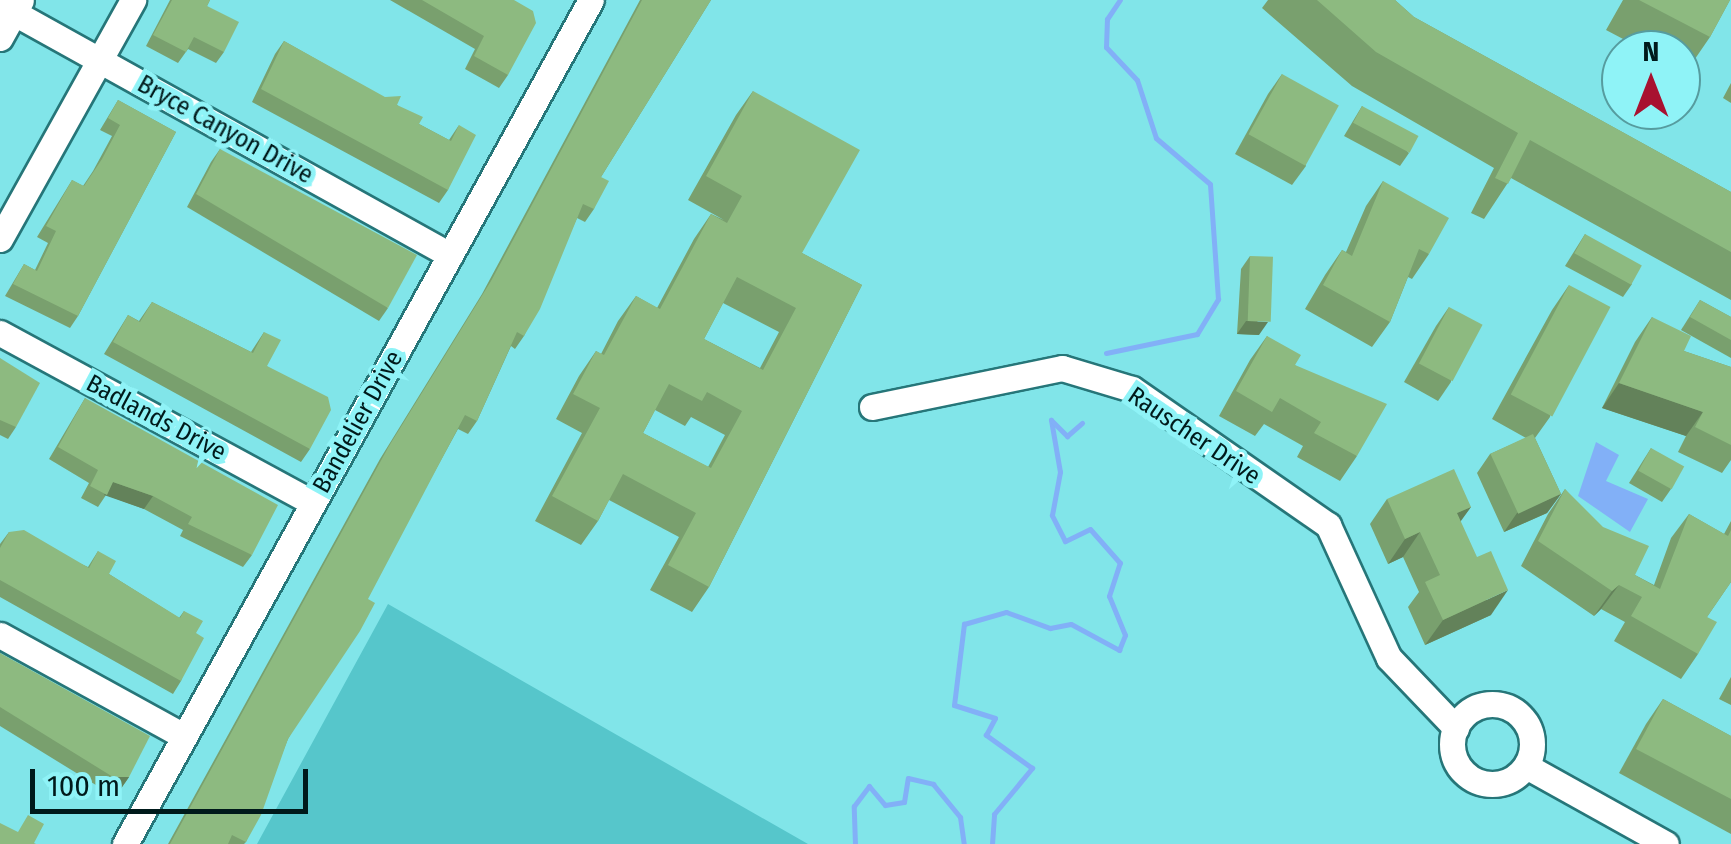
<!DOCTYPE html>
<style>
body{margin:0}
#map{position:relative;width:1731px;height:844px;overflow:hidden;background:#81e5e9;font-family:"Fira Sans Condensed",sans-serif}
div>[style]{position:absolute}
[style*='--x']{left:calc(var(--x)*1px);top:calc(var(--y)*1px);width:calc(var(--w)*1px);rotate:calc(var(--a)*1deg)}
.green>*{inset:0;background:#56c6cb}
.water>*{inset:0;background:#82b0f7}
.stream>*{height:5px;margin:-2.5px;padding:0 2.5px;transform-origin:2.5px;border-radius:2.5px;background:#82b0f7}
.roads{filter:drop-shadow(2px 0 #267679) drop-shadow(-2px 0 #267679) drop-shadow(0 2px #267679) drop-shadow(0 -2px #267679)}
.minor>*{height:25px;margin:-12.5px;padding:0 12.5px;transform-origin:12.5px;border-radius:12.5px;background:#fff}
.minor>.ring{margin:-12.5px;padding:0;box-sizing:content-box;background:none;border:25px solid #fff;border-radius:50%}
.wall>*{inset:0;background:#79a06e}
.shaded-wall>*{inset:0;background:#63825a}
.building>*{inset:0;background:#8dba80;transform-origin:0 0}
span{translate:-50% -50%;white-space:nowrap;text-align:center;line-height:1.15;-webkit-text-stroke:10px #8ff3f7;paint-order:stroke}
.street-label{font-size:25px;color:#001a1b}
.north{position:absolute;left:1601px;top:30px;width:100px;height:100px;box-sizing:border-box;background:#8ff3f7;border:2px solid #569c9f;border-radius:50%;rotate:0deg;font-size:28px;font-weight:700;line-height:40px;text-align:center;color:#001a1b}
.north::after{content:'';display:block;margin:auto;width:35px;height:45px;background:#a81130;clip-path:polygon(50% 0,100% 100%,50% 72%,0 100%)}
.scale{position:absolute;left:30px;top:769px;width:278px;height:45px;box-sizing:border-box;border:5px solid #001a1b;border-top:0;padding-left:12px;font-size:30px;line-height:35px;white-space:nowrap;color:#001a1b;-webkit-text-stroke:8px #8ff3f7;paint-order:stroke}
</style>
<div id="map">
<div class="green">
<div style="clip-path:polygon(388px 604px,694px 779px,808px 844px,257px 844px)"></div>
</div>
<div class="water">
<div style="clip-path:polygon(1596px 442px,1619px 455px,1606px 481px,1648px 499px,1630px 532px,1578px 496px)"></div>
</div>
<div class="stream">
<div style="--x:1106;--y:353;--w:93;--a:-11.8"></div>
<div style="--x:1197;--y:334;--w:41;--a:-59"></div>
<div style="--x:1218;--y:299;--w:115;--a:-94"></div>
<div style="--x:1210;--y:184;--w:71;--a:-139.6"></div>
<div style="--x:1156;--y:138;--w:61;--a:-108.1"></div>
<div style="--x:1137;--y:80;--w:45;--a:-133.2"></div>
<div style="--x:1106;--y:47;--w:28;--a:-88"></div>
<div style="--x:1107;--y:19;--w:23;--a:-56"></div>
<div style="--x:855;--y:844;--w:38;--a:-92"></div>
<div style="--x:854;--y:806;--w:25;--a:-53"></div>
<div style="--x:869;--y:786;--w:25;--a:50"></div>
<div style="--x:885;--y:805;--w:19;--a:-9"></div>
<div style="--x:904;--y:802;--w:24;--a:-81"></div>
<div style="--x:908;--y:778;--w:26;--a:13"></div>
<div style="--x:933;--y:784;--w:43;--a:50.7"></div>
<div style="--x:960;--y:817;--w:27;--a:82"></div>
<div style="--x:992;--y:844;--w:30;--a:-86"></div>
<div style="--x:994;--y:814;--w:60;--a:-50.4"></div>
<div style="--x:1032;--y:768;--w:57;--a:-144.3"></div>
<div style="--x:986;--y:735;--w:19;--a:-62"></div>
<div style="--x:995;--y:718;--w:43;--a:-162.4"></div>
<div style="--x:954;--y:705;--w:82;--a:-83"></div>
<div style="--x:964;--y:624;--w:44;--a:-15.9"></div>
<div style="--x:1006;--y:612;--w:47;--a:20"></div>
<div style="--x:1050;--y:628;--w:21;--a:-11"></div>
<div style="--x:1071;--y:624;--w:55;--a:28.4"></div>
<div style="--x:1119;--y:650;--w:16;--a:-68"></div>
<div style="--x:1125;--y:635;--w:42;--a:-112.3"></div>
<div style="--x:1109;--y:596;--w:35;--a:-72"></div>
<div style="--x:1120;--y:563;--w:45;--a:-131.4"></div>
<div style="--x:1090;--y:529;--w:28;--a:154"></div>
<div style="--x:1065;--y:541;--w:29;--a:-117"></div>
<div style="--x:1052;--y:515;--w:44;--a:-79.5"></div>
<div style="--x:1060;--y:472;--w:53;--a:-99.8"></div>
<div style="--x:1051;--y:420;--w:23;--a:45"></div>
<div style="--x:1067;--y:436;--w:20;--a:-41"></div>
</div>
<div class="roads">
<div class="minor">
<div style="--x:0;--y:5;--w:515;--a:29.05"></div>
<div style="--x:0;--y:38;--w:43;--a:-61.1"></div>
<div style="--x:0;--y:239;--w:274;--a:-60.9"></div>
<div style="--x:0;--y:333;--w:356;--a:28.5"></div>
<div style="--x:872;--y:407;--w:194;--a:-11.6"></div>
<div style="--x:1062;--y:368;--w:73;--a:16.7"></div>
<div style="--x:1132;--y:389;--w:239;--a:34.8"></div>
<div style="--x:1328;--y:525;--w:146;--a:65.4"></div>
<div style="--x:1389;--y:658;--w:97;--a:46.3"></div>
<div style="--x:0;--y:635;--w:210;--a:28.8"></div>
<div class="ring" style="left:1452px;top:704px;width:55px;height:55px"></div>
<div style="--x:1526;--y:766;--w:160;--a:29.1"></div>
<div style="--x:125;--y:844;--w:964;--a:-61.1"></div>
</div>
</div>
<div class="wall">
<div style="clip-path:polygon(170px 0,210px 0,207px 6px,224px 52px,216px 63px,188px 49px,178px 63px,146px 46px)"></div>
<div style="clip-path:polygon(390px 0,514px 0,508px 75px,499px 88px,465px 69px,475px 49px)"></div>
<div style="clip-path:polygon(640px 0,711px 0,601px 177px,594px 209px,585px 222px,577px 218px,524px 336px,515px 349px,511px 346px,477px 421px,468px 434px,458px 429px,288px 739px,246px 842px,244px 844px,168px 844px,380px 459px,482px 294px)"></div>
<div style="clip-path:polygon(1268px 0,1395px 0,1414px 17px,1731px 192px,1731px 300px,1511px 178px,1484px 219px,1471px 213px,1494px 168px,1352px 86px,1262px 8px)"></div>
<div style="clip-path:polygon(1623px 0,1730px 0,1710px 37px,1686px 72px,1681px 70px,1681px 50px,1644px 50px,1606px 30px)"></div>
<div style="clip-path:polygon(284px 41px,397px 105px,419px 124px,449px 140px,459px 125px,448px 190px,439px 203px,252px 102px,275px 54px)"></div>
<div style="clip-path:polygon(1282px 74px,1306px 166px,1292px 185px,1235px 154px,1268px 94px)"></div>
<div style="clip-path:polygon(1731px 83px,1731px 103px,1723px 98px)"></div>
<div style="clip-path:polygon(evenodd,753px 91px,802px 253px,862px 285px,709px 587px,692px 612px,650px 590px,679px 537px,609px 500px,598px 521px,581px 545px,535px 521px,582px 433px,556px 419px,579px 376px,596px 351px,601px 354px,618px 321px,636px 296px,657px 308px,694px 239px,711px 214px,724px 220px,688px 200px,736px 115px,753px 91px,723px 303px,779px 332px,760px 368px,704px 339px,723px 303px,753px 91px,655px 410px,685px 426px,691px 417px,725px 435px,708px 467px,643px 433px,655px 410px)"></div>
<div style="clip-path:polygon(118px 100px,176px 132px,78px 316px,70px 328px,5px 296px,24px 264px,35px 270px,48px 243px,37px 237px,72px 180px,83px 186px,93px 171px,112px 136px,100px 130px)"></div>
<div style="clip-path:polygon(1362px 106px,1409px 153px,1400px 166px,1344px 136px)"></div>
<div style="clip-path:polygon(220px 149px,388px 308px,379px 321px,187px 207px,211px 162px)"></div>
<div style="clip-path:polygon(1383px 181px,1429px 254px,1412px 279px,1408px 277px,1390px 322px,1372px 347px,1305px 309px,1325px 275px,1342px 250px,1346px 252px,1366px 206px)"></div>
<div style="clip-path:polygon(1585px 234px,1632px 284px,1623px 297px,1565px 266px)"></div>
<div style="clip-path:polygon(1250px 256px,1259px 335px,1237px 334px,1241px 269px)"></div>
<div style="clip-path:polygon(1569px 285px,1550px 417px,1535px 438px,1561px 494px,1547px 513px,1504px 532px,1477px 473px,1490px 454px,1526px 438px,1492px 419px,1552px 310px)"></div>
<div style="clip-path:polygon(1700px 300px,1731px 317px,1731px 358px,1681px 330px)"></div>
<div style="clip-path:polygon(152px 302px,251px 352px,264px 332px,267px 366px,310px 449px,301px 462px,104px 354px,128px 315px,139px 321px)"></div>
<div style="clip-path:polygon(1449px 307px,1451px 382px,1438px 401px,1404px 382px,1436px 326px)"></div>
<div style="clip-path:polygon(1652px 317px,1684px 351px,1731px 367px,1731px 460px,1722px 473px,1678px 452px,1686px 436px,1602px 408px,1635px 342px)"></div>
<div style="clip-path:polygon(1267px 336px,1295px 365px,1357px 456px,1340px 481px,1297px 457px,1303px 446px,1264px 424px,1255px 436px,1219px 416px,1250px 360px)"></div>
<div style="clip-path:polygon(0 358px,16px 427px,8px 439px,0 435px)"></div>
<div style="clip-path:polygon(85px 398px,252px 555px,243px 567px,180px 536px,183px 530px,144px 509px,106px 495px,98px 507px,81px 498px,89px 483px,49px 459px)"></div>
<div style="clip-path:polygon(1651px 448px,1671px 489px,1662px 502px,1629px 483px)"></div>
<div style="clip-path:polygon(1565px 489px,1635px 575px,1654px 585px,1671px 538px,1689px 514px,1724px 534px,1731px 521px,1731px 582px,1707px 617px,1698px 654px,1681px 679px,1614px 641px,1625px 622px,1601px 609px,1594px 616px,1521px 566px,1548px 514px)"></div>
<div style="clip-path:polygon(1387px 499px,1471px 507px,1460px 521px,1491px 615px,1425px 645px,1408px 607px,1419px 592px,1403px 557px,1388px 564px,1370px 524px)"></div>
<div style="clip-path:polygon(9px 532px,88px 567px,98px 551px,109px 574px,179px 618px,184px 611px,196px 633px,181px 681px,173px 694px,0 597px,0 544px)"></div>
<div style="clip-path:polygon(0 653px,129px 777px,120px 790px,104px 790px,0 726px)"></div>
<div style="clip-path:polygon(1731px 677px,1731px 705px,1719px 699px)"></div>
<div style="clip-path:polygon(1663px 699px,1731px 736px,1731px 834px,1619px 773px,1646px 724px)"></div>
</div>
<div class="shaded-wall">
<div style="clip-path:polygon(1246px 321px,1268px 322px,1259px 335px,1237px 334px)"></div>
<div style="clip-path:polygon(1619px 383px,1703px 412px,1686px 436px,1602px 408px)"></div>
<div style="clip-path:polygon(113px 482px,153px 496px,144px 509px,104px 495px)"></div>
<div style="clip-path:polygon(1561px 494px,1547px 513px,1504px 532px,1517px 513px)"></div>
<div style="clip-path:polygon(1471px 507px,1453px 532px,1457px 513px)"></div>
<div style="clip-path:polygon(1420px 532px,1403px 557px,1388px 564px,1405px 539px)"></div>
<div style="clip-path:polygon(1619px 585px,1601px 609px,1594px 616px,1612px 591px)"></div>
<div style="clip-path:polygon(1508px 590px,1491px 615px,1425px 645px,1443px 620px)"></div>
<div style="clip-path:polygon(113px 777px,129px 777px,120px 790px,104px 790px)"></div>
</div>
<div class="building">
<div style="clip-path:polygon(172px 0,210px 0,207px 6px,239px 22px,224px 52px,194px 37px,186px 52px,153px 35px)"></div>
<div style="clip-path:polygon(422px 0,514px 0,533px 11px,536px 23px,508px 75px,474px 56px,484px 36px)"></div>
<div style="clip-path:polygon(642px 0,711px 0,601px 177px,609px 181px,594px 209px,583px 204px,540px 309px,524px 336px,517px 332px,477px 421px,465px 415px,368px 599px,375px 603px,360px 631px,288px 739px,261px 815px,246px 842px,232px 835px,228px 844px,170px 844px,389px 446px,491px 281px)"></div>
<div style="clip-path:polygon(1317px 0,1395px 0,1414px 17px,1731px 192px,1731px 252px,1530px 140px,1508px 184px,1495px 178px,1518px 133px,1376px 52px)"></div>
<div style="clip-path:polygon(1639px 0,1730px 0,1710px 37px)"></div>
<div style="clip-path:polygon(284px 41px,385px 97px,401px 96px,397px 105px,423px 117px,419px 124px,451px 141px,459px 125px,476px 135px,448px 190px,261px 89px)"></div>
<div style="left:1282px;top:74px;width:65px;height:69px;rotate:29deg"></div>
<div style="clip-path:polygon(evenodd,753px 91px,860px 150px,802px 253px,862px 285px,709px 587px,668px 565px,696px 513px,623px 474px,598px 521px,552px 496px,600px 408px,573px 394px,596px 351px,604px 355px,636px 296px,660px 309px,711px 214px,727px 223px,742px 196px,706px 176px,753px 91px,737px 277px,796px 308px,763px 370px,704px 339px,737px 277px,753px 91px,669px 384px,702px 401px,707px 392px,742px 411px,711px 468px,643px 433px,669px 384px)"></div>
<div style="clip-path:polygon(118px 100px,176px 132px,78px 316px,13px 284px,24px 264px,37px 271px,56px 231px,46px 226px,72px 180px,84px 186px,102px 159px,120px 125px,108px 118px)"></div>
<div style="left:1362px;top:106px;width:64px;height:19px;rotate:28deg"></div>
<div style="clip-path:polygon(220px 149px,417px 255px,388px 308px,196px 194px)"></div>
<div style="clip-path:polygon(1383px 181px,1449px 218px,1429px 254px,1419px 249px,1390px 322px,1323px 285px,1342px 250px,1352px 256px)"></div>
<div style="left:1585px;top:234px;width:65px;height:22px;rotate:29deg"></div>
<div style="left:1250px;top:256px;width:23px;height:65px;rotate:2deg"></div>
<div style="left:1569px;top:285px;width:47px;height:124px;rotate:28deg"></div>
<div style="clip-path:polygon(1700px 300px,1731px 317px,1731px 340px,1690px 317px)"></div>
<div style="clip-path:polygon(152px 302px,253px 353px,264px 332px,281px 340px,267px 366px,328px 397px,331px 410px,310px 449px,113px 342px,128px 315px,140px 322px)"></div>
<div style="left:1449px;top:307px;width:38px;height:64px;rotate:28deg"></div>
<div style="clip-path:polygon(1652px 317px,1691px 336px,1684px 351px,1731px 367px,1731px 445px,1695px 427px,1703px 412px,1619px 383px)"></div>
<div style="clip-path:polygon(1267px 336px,1301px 355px,1295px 365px,1387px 404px,1357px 456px,1314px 433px,1321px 422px,1280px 398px,1272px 412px,1236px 391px)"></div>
<div style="clip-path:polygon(0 358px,40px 383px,16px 427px,0 420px)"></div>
<div style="clip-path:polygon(85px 398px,278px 505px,252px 555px,188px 524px,192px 517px,153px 496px,113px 482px,107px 495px,90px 486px,98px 470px,58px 447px)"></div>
<div style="left:1533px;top:434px;width:66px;height:47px;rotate:65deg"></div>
<div style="left:1651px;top:448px;width:38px;height:26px;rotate:29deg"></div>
<div style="clip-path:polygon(1454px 469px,1471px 507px,1457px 513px,1477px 557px,1491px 551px,1508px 590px,1443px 620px,1425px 582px,1440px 575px,1420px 532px,1405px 539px,1387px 499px)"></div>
<div style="clip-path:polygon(1565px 489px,1603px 527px,1649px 546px,1635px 575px,1660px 589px,1689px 514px,1728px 536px,1731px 530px,1731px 582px,1707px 617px,1717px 622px,1698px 654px,1631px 616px,1642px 597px,1619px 585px,1612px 591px,1538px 541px)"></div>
<div style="clip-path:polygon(24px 530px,89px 568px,98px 551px,116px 561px,109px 574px,180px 618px,184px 611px,203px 621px,196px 633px,204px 638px,181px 681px,0 580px,0 548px,9px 532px)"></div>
<div style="clip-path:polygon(0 653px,150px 736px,129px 777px,113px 777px,0 707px)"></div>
<div style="clip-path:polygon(1663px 699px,1731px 736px,1731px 799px,1636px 749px)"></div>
<div style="clip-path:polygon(28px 815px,44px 824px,34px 843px,36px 844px,0 844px,0 823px,18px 832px)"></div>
</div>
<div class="street-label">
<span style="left:225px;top:130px;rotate:29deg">Bryce Canyon Drive</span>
<span style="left:156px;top:418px;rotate:28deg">Badlands Drive</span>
<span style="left:358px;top:422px;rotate:-61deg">Bandelier Drive</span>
<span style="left:1194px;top:436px;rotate:34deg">Rauscher Drive</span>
</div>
<div class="north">N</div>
<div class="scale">100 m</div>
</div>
